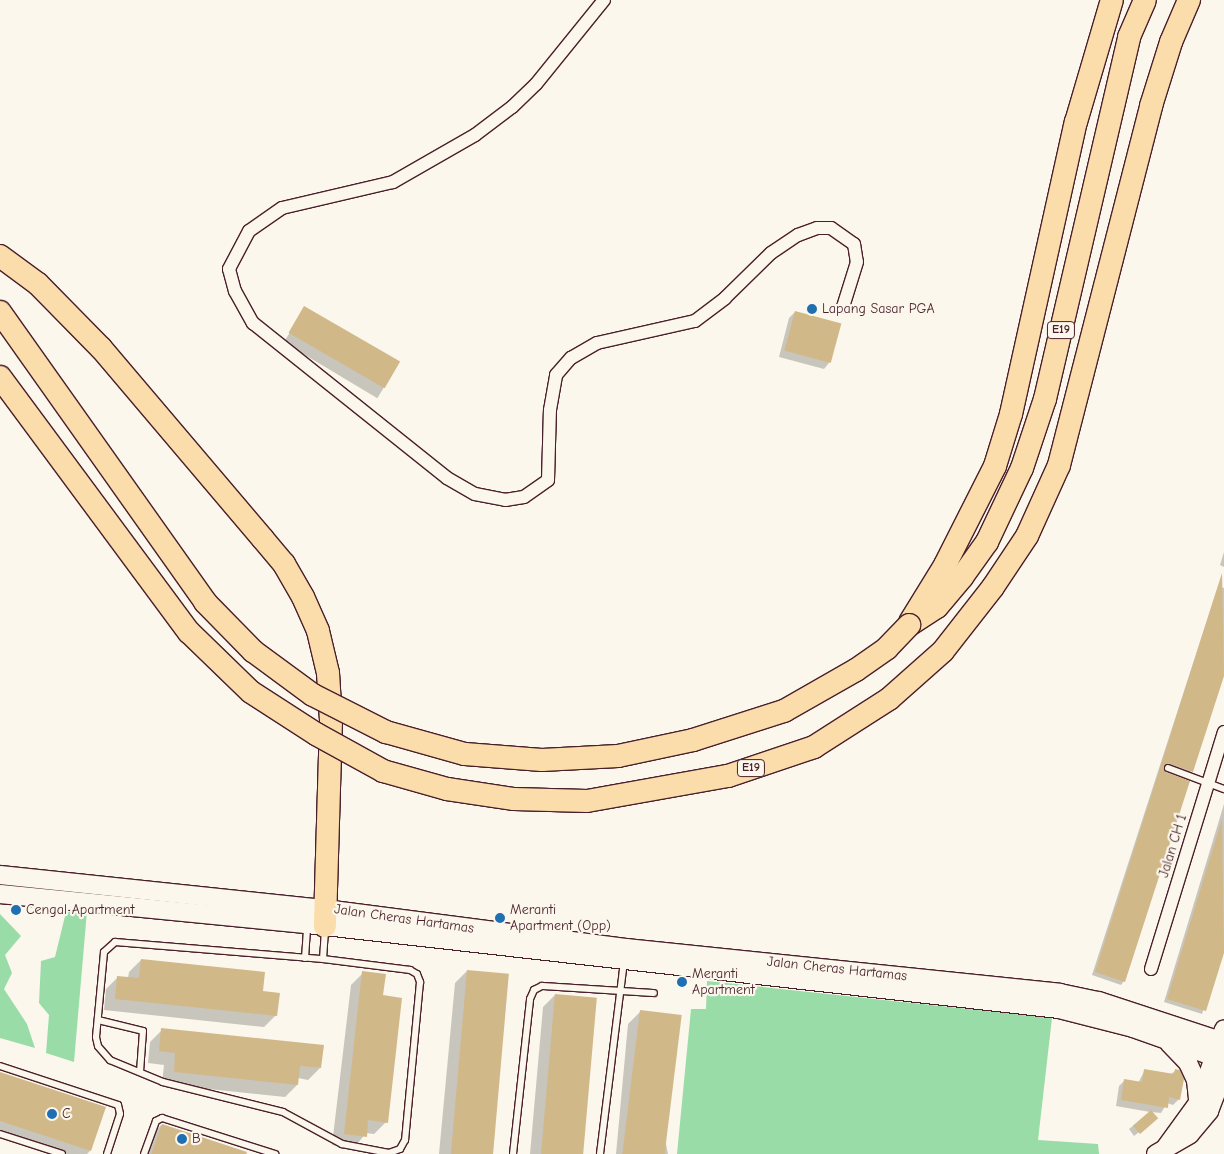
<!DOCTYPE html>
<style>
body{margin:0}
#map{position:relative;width:1224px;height:1154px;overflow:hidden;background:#fbf7ec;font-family:"Comic Neue",sans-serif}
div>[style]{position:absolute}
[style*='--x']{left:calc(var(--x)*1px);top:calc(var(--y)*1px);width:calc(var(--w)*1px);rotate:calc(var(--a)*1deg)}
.green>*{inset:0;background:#99dca7}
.shadow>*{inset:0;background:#0003;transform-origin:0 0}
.building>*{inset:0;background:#d1b888;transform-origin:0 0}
.roads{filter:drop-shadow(1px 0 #4a1f2b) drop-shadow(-1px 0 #4a1f2b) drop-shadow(0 1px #4a1f2b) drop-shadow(0 -1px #4a1f2b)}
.lane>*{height:6px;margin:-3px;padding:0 3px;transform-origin:3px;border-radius:3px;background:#fbf7ec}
.street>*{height:12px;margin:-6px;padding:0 6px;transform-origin:6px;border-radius:6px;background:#fbf7ec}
.secondary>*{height:18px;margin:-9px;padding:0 9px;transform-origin:9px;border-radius:9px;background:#fbf7ec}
.highway>*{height:22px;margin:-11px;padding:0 11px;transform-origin:11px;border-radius:11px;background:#fbddab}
.bridges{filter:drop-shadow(1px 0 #4a1f2b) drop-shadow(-1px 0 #4a1f2b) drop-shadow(0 1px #4a1f2b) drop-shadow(0 -1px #4a1f2b)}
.highway-bridge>*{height:22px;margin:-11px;padding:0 11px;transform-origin:11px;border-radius:11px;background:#fbddab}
.dots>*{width:14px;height:14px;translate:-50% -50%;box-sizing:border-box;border:2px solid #fbf7ec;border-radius:50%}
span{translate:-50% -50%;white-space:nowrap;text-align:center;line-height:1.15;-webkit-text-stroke:4.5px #fbf7ec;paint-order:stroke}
.shield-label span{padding:1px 4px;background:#fbf7ec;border:1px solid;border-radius:4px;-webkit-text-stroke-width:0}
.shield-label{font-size:12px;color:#4a1f2b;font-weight:700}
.poi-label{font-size:14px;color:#4a1f2b}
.left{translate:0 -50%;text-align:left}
.street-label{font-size:14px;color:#4a1f2b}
</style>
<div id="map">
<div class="green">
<div style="clip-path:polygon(87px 911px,74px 1062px,46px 1053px,49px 1015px,39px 1003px,41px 961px,55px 957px,66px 912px)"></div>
<div style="clip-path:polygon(0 914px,21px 936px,5px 955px,12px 973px,4px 989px,27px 1024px,35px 1048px,0 1038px)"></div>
<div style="clip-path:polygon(707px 981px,1052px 1018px,1038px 1140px,1098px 1144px,1099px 1154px,677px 1154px,691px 1009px,706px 1009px)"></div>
</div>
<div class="shadow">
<div style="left:305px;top:307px;width:109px;height:41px;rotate:31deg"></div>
<div style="clip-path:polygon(795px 312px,829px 363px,824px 369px,779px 357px,789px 318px)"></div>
<div style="clip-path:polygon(1224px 552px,1224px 567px,1220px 565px)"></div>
<div style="clip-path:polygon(1218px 586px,1224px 588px,1224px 671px,1192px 770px,1189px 774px,1162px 768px,1124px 981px,1121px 985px,1092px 975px)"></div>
<div style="clip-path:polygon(1224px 804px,1224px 949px,1202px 1014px,1164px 1002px)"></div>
<div style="clip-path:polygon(141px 960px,262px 992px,276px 1015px,264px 1027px,104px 1010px,106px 989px,118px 977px,128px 978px,129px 972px)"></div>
<div style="clip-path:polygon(467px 971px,491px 1154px,439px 1154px,455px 983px)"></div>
<div style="clip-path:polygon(363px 973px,382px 996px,386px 1122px,374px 1134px,366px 1133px,354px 1148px,332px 1145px,351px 985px)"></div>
<div style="clip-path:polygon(555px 995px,581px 1154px,530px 1154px,543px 1007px)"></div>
<div style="clip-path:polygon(640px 1012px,668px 1154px,616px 1154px,628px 1024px)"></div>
<div style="clip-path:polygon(162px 1030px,320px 1068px,308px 1080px,298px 1078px,297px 1085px,285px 1097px,162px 1084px,164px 1065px,148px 1063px,150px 1042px)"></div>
<div style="clip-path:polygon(1145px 1070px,1171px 1074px,1175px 1071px,1179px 1099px,1173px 1105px,1167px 1103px,1161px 1113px,1151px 1112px,1152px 1122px,1134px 1136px,1129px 1129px,1150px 1112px,1116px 1106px,1119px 1086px,1125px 1080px,1138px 1083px)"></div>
<div style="clip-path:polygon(0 1073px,90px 1151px,87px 1154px,53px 1154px,0 1136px)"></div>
<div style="clip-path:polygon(161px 1125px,248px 1154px,144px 1154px,150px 1137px)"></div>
</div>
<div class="building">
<div style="left:304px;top:306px;width:111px;height:31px;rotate:30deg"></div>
<div style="left:795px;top:311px;width:48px;height:41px;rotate:15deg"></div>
<div style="clip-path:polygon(1222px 573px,1224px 676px,1193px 772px,1169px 763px,1163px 767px,1166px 772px,1190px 781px,1125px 982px,1095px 972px)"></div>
<div style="clip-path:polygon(1222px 819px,1224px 953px,1206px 1011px,1167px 999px)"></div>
<div style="clip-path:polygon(141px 959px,265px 972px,263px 991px,280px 993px,277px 1016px,115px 999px,117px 976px,139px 978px)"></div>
<div style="left:467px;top:970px;width:42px;height:185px;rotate:5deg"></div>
<div style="clip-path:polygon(362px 971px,386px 974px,383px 995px,402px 998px,388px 1123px,368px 1120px,367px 1137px,344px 1134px)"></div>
<div style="left:555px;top:994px;width:42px;height:161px;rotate:5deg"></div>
<div style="left:640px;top:1010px;width:42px;height:145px;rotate:7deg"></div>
<div style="clip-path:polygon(161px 1028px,324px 1045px,321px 1068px,300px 1066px,298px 1085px,174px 1072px,175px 1053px,159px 1051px)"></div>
<div style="clip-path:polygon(1144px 1069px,1174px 1074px,1175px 1069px,1180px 1070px,1184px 1079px,1180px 1100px,1169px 1097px,1168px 1108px,1121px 1100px,1124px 1079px,1142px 1082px)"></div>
<div style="clip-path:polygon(0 1072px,106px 1107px,91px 1151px,0 1121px)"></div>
<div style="left:1151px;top:1110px;width:11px;height:24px;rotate:49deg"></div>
<div style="clip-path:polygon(162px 1124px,247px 1152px,246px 1154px,151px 1154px)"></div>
</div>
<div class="roads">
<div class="lane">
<div style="--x:1168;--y:768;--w:60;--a:20.6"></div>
<div style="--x:115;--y:942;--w:209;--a:4.7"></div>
<div style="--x:323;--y:959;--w:88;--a:7.2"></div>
<div style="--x:410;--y:970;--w:8;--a:30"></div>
<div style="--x:417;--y:974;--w:9;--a:69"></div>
<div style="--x:420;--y:982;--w:159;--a:95.4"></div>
<div style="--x:405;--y:1140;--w:10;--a:119"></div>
<div style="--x:400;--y:1149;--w:12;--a:160"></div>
<div style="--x:389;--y:1153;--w:48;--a:-169.2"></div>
<div style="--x:342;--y:1144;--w:67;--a:-151.5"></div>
<div style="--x:283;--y:1112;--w:124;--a:-166"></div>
<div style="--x:163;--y:1082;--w:57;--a:-157.5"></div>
<div style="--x:110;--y:1060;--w:18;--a:-131"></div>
<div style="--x:98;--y:1046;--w:9;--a:-103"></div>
<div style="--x:96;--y:1037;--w:85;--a:-84.6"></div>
<div style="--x:104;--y:952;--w:15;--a:-42"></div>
<div style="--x:305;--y:958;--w:32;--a:-86"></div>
<div style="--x:323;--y:959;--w:29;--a:-86"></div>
<div style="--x:98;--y:1020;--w:46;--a:13.7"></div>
<div style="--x:143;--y:1031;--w:41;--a:94.2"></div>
<div style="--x:0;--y:1066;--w:124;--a:18.3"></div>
<div style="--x:118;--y:1105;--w:9;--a:77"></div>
<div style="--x:120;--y:1114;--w:42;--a:108"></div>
<div style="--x:0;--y:1134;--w:65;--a:17.9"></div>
<div style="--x:144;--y:1154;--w:35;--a:-70"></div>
<div style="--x:156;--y:1121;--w:7;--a:-27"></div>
<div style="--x:162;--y:1118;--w:119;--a:17.7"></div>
<div style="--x:513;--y:1154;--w:156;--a:-83.7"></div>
<div style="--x:530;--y:999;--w:10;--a:-66"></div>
<div style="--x:534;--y:990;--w:9;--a:-27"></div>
<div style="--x:542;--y:986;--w:112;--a:3.6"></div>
<div style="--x:600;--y:1154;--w:193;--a:-82.9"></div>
</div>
<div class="street">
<div style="--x:604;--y:0;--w:108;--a:129"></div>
<div style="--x:536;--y:84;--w:33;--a:136"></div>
<div style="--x:512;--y:107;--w:46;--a:142.9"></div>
<div style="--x:475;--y:135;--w:95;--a:150.2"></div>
<div style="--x:393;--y:182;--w:114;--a:166.8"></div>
<div style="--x:282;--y:208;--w:40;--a:145.1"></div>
<div style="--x:249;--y:231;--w:43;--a:117.8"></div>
<div style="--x:229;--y:269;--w:23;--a:75"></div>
<div style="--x:235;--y:291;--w:37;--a:61"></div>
<div style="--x:253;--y:323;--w:248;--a:38.6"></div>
<div style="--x:447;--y:478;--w:32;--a:30"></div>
<div style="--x:475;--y:494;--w:31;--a:11"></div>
<div style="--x:505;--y:500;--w:19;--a:-9"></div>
<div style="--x:524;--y:497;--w:29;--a:-35"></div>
<div style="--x:548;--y:480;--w:70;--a:-88.4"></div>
<div style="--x:550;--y:410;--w:36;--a:-80"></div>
<div style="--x:556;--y:375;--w:23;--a:-49"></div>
<div style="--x:571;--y:358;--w:30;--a:-30"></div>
<div style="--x:597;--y:343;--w:100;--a:-12.7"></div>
<div style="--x:695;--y:321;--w:38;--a:-37"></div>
<div style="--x:725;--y:298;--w:64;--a:-44.4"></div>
<div style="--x:771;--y:253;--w:32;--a:-34"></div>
<div style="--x:798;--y:235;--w:20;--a:-20"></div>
<div style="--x:817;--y:228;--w:14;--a:0"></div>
<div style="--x:831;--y:228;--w:28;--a:35"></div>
<div style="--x:854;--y:244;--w:18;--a:81"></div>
<div style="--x:857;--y:262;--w:47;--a:107.3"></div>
<div style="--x:1151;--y:969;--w:248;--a:-72.9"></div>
</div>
<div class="secondary">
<div style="--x:0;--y:875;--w:328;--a:6"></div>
<div style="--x:326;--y:909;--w:303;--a:7.4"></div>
<div style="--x:626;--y:948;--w:436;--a:5.9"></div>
<div style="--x:1060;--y:993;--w:40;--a:12"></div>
<div style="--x:1099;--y:1001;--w:132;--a:18.2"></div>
<div style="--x:0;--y:894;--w:308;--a:5.6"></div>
<div style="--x:307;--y:924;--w:757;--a:6.45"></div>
<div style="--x:1059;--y:1009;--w:76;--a:14.4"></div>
<div style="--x:1133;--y:1028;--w:96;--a:19.4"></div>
<div style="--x:1169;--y:1043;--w:28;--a:46"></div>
<div style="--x:1188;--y:1063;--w:19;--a:65"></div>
<div style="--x:1196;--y:1080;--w:20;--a:84"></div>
<div style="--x:1166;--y:1147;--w:54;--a:-54"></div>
<div style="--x:1198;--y:1103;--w:78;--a:-70.6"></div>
<div style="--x:1156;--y:1154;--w:39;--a:-30"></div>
<div style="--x:1190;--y:1134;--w:30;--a:-50"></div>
<div style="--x:1209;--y:1111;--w:42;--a:-69"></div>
</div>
<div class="highway">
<div style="--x:0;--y:256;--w:47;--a:36.4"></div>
<div style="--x:38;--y:284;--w:90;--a:45.5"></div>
<div style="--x:101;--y:348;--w:250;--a:49.7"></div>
<div style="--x:263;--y:539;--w:33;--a:50"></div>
<div style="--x:284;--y:564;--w:38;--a:60"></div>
<div style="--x:303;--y:597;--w:37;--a:66"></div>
<div style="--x:318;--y:631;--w:43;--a:76.6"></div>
<div style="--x:328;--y:673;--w:48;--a:86.4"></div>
<div style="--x:331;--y:721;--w:205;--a:91.7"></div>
<div style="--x:910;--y:622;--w:67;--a:-58.4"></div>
<div style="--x:945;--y:565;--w:111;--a:-63.2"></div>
<div style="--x:995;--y:466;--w:54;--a:-72.9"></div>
<div style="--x:1011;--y:414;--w:299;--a:-77.5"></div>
<div style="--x:1076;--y:122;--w:127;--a:-73.6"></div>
<div style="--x:909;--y:625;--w:33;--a:-33"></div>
<div style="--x:937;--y:607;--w:39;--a:-50"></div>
<div style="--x:962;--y:577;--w:43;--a:-54.5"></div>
<div style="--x:987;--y:542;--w:82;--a:-64.7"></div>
<div style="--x:1022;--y:468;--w:73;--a:-71.6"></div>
<div style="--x:1045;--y:399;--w:372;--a:-76.9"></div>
<div style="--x:1129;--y:37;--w:40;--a:-66.6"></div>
</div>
</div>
<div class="bridges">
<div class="highway-bridge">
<div style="--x:0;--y:312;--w:355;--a:54.7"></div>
<div style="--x:205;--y:602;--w:69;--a:45.6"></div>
<div style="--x:253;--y:651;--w:74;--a:36.3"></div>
<div style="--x:313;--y:695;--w:82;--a:26.9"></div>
<div style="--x:386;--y:732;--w:82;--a:15.6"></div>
<div style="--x:465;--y:754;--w:77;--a:4.5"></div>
<div style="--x:542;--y:760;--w:76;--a:-3"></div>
<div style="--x:618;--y:756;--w:77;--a:-12"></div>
<div style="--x:693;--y:740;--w:96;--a:-17.7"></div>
<div style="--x:784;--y:711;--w:83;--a:-29.7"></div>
<div style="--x:856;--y:670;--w:38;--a:-35"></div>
<div style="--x:887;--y:648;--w:32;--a:-46"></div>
<div style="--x:0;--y:377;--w:317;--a:53.5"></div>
<div style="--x:189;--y:632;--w:86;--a:44.1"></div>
<div style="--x:251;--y:692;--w:77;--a:32.9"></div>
<div style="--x:316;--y:734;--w:77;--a:28.9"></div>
<div style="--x:383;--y:771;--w:66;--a:15.7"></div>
<div style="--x:447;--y:789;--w:68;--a:8.5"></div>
<div style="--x:514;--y:799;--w:73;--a:1.6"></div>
<div style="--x:587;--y:801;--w:143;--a:-10.1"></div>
<div style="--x:728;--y:776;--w:91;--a:-18.6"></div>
<div style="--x:814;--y:747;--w:89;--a:-32.6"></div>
<div style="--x:889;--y:699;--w:72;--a:-41.6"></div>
<div style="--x:943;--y:651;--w:81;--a:-52"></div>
<div style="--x:993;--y:587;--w:61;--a:-56.3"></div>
<div style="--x:1027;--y:536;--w:78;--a:-65.7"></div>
<div style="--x:1059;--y:465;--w:371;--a:-75.6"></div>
<div style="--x:1151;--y:106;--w:67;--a:-72.6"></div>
<div style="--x:1171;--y:42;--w:46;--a:-66.8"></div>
</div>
</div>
<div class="dots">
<div style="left:812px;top:309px;background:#1f6fb2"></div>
<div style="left:16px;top:910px;background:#1f6fb2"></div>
<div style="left:500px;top:918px;background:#1f6fb2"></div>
<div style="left:682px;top:982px;background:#1f6fb2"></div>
<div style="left:52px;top:1114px;background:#1f6fb2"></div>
<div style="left:182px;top:1139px;background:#1f6fb2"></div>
</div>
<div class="shield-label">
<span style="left:1061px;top:330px">E19</span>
<span style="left:751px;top:768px">E19</span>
</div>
<div class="poi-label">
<span class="left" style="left:822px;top:309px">Lapang Sasar PGA</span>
<span class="left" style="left:26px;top:910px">Cengal Apartment</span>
<span class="left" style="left:510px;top:918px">Meranti<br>Apartment (Opp)</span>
<span class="left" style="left:692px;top:982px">Meranti<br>Apartment</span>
<span class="left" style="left:62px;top:1114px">C</span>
<span class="left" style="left:192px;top:1139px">B</span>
</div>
<div class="street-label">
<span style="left:1173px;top:846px;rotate:-73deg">Jalan CH 1</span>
<span style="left:404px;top:919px;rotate:8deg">Jalan Cheras Hartamas</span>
<span style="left:837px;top:969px;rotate:6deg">Jalan Cheras Hartamas</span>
</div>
</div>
